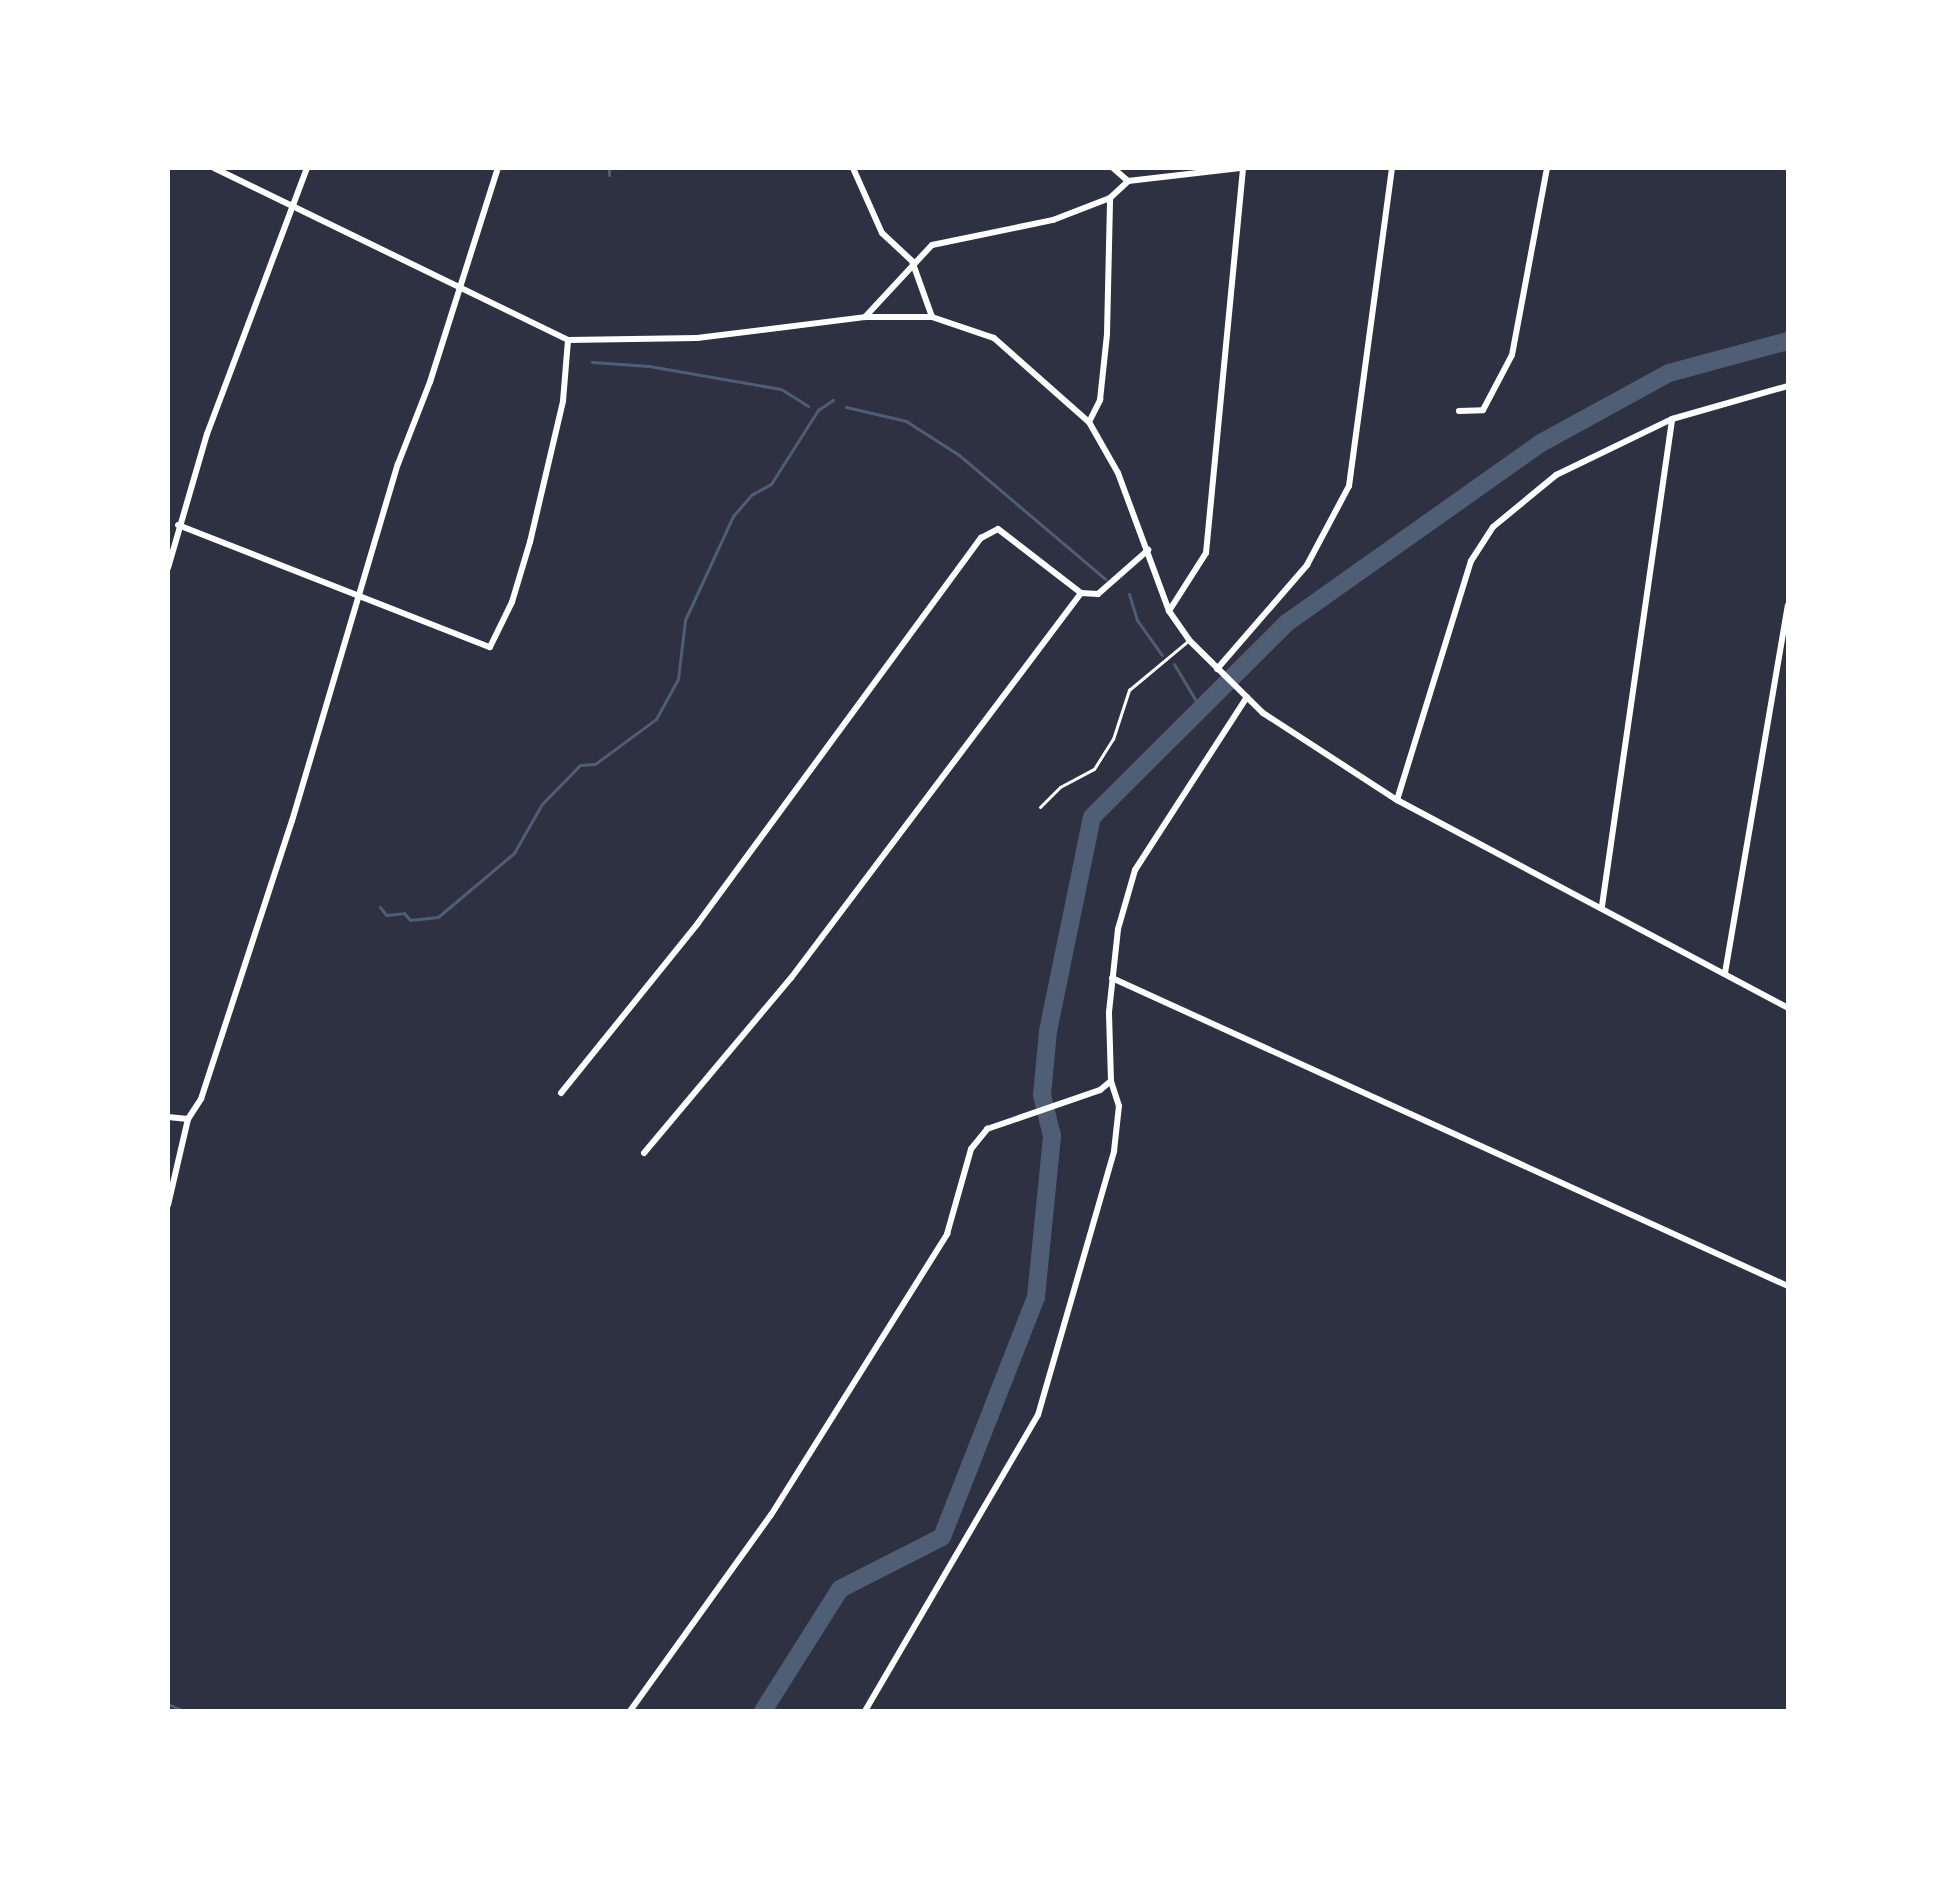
<!DOCTYPE html>
<style>
body{margin:0}
#map{position:relative;width:1956px;height:1879px;overflow:hidden;background:#2d3142;font-family:"Fira Sans",sans-serif}
div>[style]{position:absolute}
[style*='--x']{left:calc(var(--x)*1px);top:calc(var(--y)*1px);width:calc(var(--w)*1px);rotate:calc(var(--a)*1deg)}
.stream>*{height:3px;margin:-1.5px;padding:0 1.5px;transform-origin:1.5px;border-radius:1.5px;background:#4f5d75}
.river>*{height:18px;margin:-9px;padding:0 9px;transform-origin:9px;border-radius:9px;background:#4f5d75}
.service>*{height:3px;margin:-1.5px;padding:0 1.5px;transform-origin:1.5px;border-radius:1.5px;background:#fff}
.minor>*{height:6px;margin:-3px;padding:0 3px;transform-origin:3px;border-radius:3px;background:#fff}
span{translate:-50% -50%;white-space:nowrap;text-align:center;line-height:1.15;-webkit-text-stroke:8px #fff;paint-order:stroke}
.frame{position:absolute;inset:0;border:170px solid #fff;pointer-events:none}
</style>
<div id="map">
<div class="stream">
<div style="--x:609;--y:175;--w:7;--a:-90"></div>
<div style="--x:592;--y:362;--w:57;--a:4"></div>
<div style="--x:649;--y:366;--w:134;--a:9.9"></div>
<div style="--x:781;--y:389;--w:32;--a:32"></div>
<div style="--x:846;--y:407;--w:62;--a:13.1"></div>
<div style="--x:906;--y:421;--w:63;--a:32.7"></div>
<div style="--x:959;--y:455;--w:192;--a:40.3"></div>
<div style="--x:1129;--y:594;--w:27;--a:73"></div>
<div style="--x:1137;--y:620;--w:43;--a:54.5"></div>
<div style="--x:1174;--y:664;--w:49;--a:59.2"></div>
<div style="--x:380;--y:907;--w:10;--a:53"></div>
<div style="--x:386;--y:915;--w:18;--a:-6"></div>
<div style="--x:404;--y:913;--w:9;--a:49"></div>
<div style="--x:410;--y:920;--w:28;--a:-6"></div>
<div style="--x:438;--y:917;--w:99;--a:-40.1"></div>
<div style="--x:514;--y:853;--w:56;--a:-60.3"></div>
<div style="--x:542;--y:804;--w:54;--a:-45.7"></div>
<div style="--x:580;--y:765;--w:15;--a:-4"></div>
<div style="--x:595;--y:764;--w:76;--a:-36.4"></div>
<div style="--x:656;--y:719;--w:46;--a:-61.2"></div>
<div style="--x:678;--y:679;--w:59;--a:-83.2"></div>
<div style="--x:685;--y:620;--w:115;--a:-65.2"></div>
<div style="--x:733;--y:516;--w:28;--a:-49"></div>
<div style="--x:751;--y:495;--w:23;--a:-29"></div>
<div style="--x:771;--y:484;--w:88;--a:-57.6"></div>
<div style="--x:818;--y:410;--w:18;--a:-34"></div>
<div style="--x:168;--y:1704;--w:17;--a:24"></div>
</div>
<div class="river">
<div style="--x:763;--y:1711;--w:144;--a:-57.7"></div>
<div style="--x:840;--y:1589;--w:114;--a:-27"></div>
<div style="--x:942;--y:1537;--w:258;--a:-68.6"></div>
<div style="--x:1036;--y:1297;--w:162;--a:-84.3"></div>
<div style="--x:1052;--y:1136;--w:42;--a:-103.7"></div>
<div style="--x:1042;--y:1095;--w:64;--a:-84.6"></div>
<div style="--x:1048;--y:1031;--w:218;--a:-78.4"></div>
<div style="--x:1092;--y:817;--w:276;--a:-44.9"></div>
<div style="--x:1288;--y:622;--w:310;--a:-35.3"></div>
<div style="--x:1541;--y:443;--w:146;--a:-28.7"></div>
<div style="--x:1669;--y:373;--w:123;--a:-15.1"></div>
</div>
<div class="service">
<div style="--x:1040;--y:807;--w:28;--a:-45"></div>
<div style="--x:1060;--y:787;--w:38;--a:-28"></div>
<div style="--x:1094;--y:769;--w:36;--a:-58"></div>
<div style="--x:1113;--y:739;--w:52;--a:-71.9"></div>
<div style="--x:1129;--y:690;--w:78;--a:-39.8"></div>
</div>
<div class="minor">
<div style="--x:214;--y:168;--w:394;--a:25.9"></div>
<div style="--x:568;--y:340;--w:129;--a:-0.9"></div>
<div style="--x:697;--y:338;--w:169;--a:-7.1"></div>
<div style="--x:865;--y:317;--w:67;--a:0"></div>
<div style="--x:932;--y:317;--w:65;--a:18.7"></div>
<div style="--x:994;--y:338;--w:127;--a:41.5"></div>
<div style="--x:1089;--y:422;--w:59;--a:60.4"></div>
<div style="--x:1118;--y:473;--w:147;--a:69.7"></div>
<div style="--x:1169;--y:611;--w:35;--a:55"></div>
<div style="--x:1189;--y:640;--w:104;--a:44.6"></div>
<div style="--x:1263;--y:713;--w:160;--a:33"></div>
<div style="--x:1397;--y:800;--w:443;--a:28"></div>
<div style="--x:853;--y:168;--w:71;--a:66"></div>
<div style="--x:882;--y:233;--w:41;--a:43"></div>
<div style="--x:912;--y:261;--w:59;--a:70.3"></div>
<div style="--x:1113;--y:168;--w:20;--a:41"></div>
<div style="--x:1128;--y:181;--w:113;--a:-6.6"></div>
<div style="--x:865;--y:317;--w:98;--a:-47.1"></div>
<div style="--x:932;--y:245;--w:124;--a:-11.7"></div>
<div style="--x:1053;--y:220;--w:61;--a:-21.1"></div>
<div style="--x:1110;--y:198;--w:25;--a:-43"></div>
<div style="--x:1459;--y:411;--w:24;--a:-2"></div>
<div style="--x:1483;--y:410;--w:62;--a:-62.2"></div>
<div style="--x:1512;--y:355;--w:190;--a:-79.4"></div>
<div style="--x:1089;--y:422;--w:25;--a:-63"></div>
<div style="--x:1100;--y:400;--w:66;--a:-83.9"></div>
<div style="--x:1107;--y:334;--w:136;--a:-88.7"></div>
<div style="--x:178;--y:525;--w:335;--a:21.4"></div>
<div style="--x:490;--y:647;--w:50;--a:-63.9"></div>
<div style="--x:512;--y:602;--w:63;--a:-73.3"></div>
<div style="--x:530;--y:542;--w:145;--a:-76.8"></div>
<div style="--x:563;--y:401;--w:61;--a:-85.3"></div>
<div style="--x:168;--y:568;--w:140;--a:-73.8"></div>
<div style="--x:207;--y:434;--w:284;--a:-69.4"></div>
<div style="--x:1169;--y:611;--w:69;--a:-57.5"></div>
<div style="--x:1206;--y:553;--w:387;--a:-84.5"></div>
<div style="--x:1217;--y:669;--w:138;--a:-49.1"></div>
<div style="--x:1307;--y:565;--w:89;--a:-62"></div>
<div style="--x:1349;--y:486;--w:321;--a:-82.3"></div>
<div style="--x:1397;--y:800;--w:250;--a:-72.8"></div>
<div style="--x:1471;--y:561;--w:40;--a:-57.1"></div>
<div style="--x:1493;--y:527;--w:82;--a:-39.5"></div>
<div style="--x:1556;--y:475;--w:129;--a:-25.8"></div>
<div style="--x:1672;--y:419;--w:121;--a:-15.9"></div>
<div style="--x:1602;--y:906;--w:492;--a:-81.8"></div>
<div style="--x:1725;--y:973;--w:373;--a:-80.3"></div>
<div style="--x:1112;--y:978;--w:743;--a:24.5"></div>
<div style="--x:561;--y:1093;--w:218;--a:-51.1"></div>
<div style="--x:698;--y:923;--w:478;--a:-53.7"></div>
<div style="--x:981;--y:538;--w:19;--a:-28"></div>
<div style="--x:998;--y:529;--w:105;--a:37.6"></div>
<div style="--x:1081;--y:593;--w:17;--a:3"></div>
<div style="--x:1098;--y:594;--w:67;--a:-41.3"></div>
<div style="--x:168;--y:1117;--w:20;--a:6"></div>
<div style="--x:644;--y:1153;--w:229;--a:-50"></div>
<div style="--x:791;--y:978;--w:482;--a:-53"></div>
<div style="--x:168;--y:1205;--w:88;--a:-76.9"></div>
<div style="--x:188;--y:1119;--w:24;--a:-57"></div>
<div style="--x:201;--y:1099;--w:293;--a:-71.9"></div>
<div style="--x:292;--y:821;--w:372;--a:-73.5"></div>
<div style="--x:398;--y:464;--w:88;--a:-68.7"></div>
<div style="--x:430;--y:382;--w:225;--a:-72.4"></div>
<div style="--x:630;--y:1711;--w:241;--a:-54.3"></div>
<div style="--x:771;--y:1515;--w:332;--a:-57.9"></div>
<div style="--x:947;--y:1234;--w:88;--a:-74.2"></div>
<div style="--x:971;--y:1149;--w:26;--a:-51"></div>
<div style="--x:987;--y:1129;--w:120;--a:-19"></div>
<div style="--x:1100;--y:1090;--w:14;--a:-39"></div>
<div style="--x:1111;--y:1081;--w:69;--a:-91.7"></div>
<div style="--x:1109;--y:1012;--w:83;--a:-83.8"></div>
<div style="--x:1118;--y:929;--w:61;--a:-73.9"></div>
<div style="--x:1135;--y:870;--w:206;--a:-57.1"></div>
<div style="--x:865;--y:1711;--w:343;--a:-59.7"></div>
<div style="--x:1038;--y:1415;--w:275;--a:-73.9"></div>
<div style="--x:1114;--y:1151;--w:45;--a:-83.7"></div>
<div style="--x:1119;--y:1106;--w:26;--a:-108"></div>
</div>
<div class="frame"></div>
</div>
